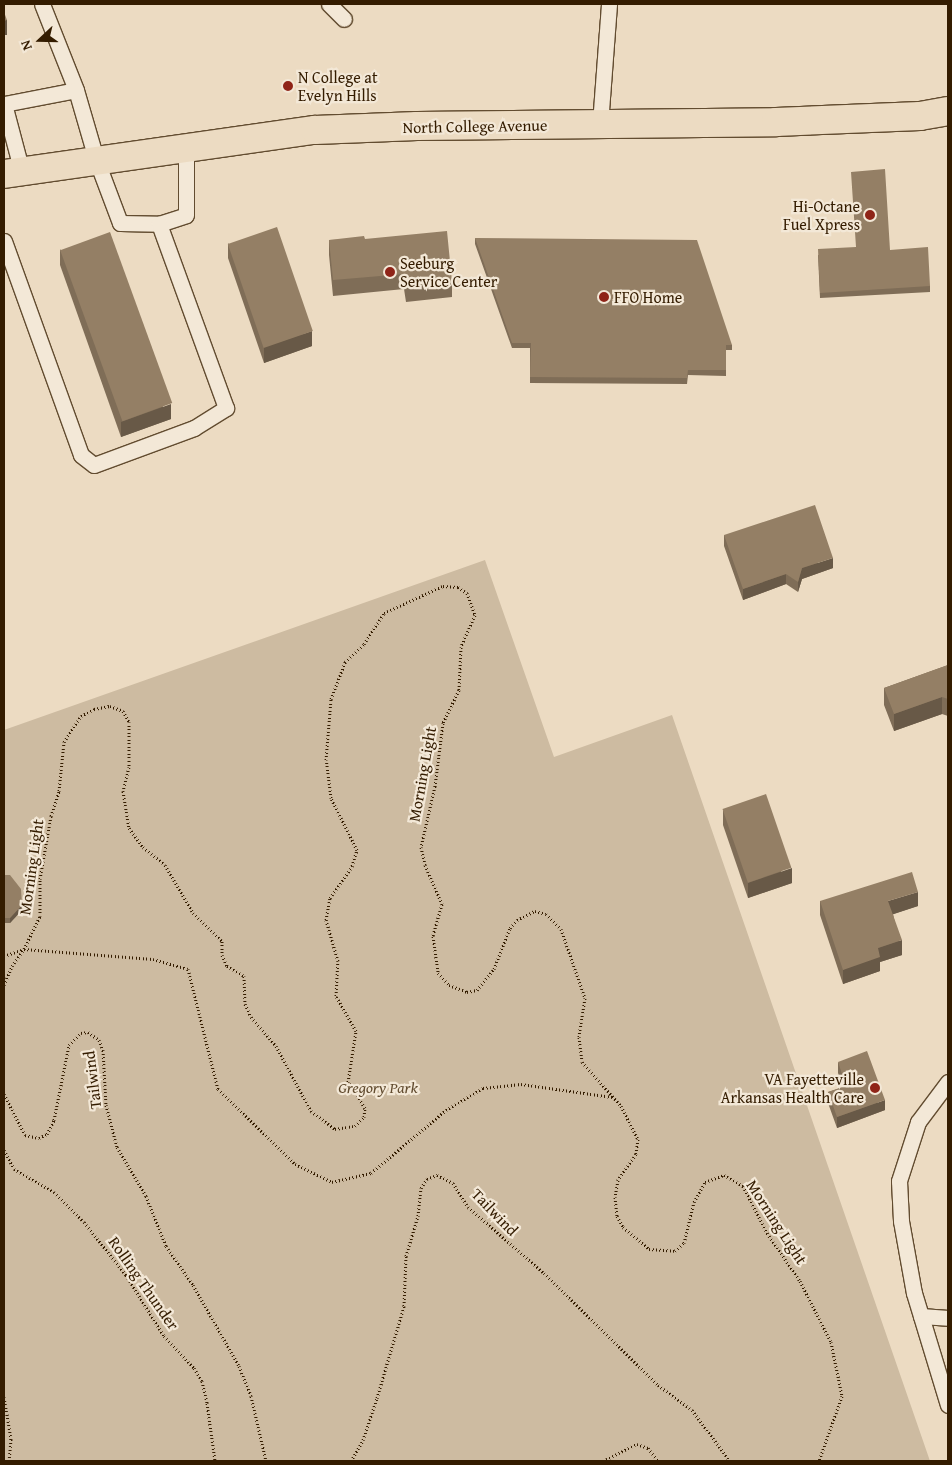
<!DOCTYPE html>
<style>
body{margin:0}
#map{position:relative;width:952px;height:1465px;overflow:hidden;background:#ecdbc2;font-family:"Gentium Book Plus",serif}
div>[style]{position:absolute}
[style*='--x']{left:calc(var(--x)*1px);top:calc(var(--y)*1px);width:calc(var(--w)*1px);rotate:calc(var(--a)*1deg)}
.green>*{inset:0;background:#cdbba1}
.path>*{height:3px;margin-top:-1.5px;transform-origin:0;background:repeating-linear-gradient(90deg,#341c00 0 1px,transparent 0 3.5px)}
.roads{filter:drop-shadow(1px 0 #624c30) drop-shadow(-1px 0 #624c30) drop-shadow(0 1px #624c30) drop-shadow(0 -1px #624c30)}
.service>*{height:15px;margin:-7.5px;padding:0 7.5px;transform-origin:7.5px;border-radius:7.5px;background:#f3e8d7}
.primary>*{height:28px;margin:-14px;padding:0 14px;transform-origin:14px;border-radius:14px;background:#ecdbc2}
.wall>*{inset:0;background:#7f6d57}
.shaded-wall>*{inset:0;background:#685947;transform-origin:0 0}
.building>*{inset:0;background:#947f65;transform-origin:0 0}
.dots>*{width:14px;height:14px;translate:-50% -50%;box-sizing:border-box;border:2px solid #f3e8d7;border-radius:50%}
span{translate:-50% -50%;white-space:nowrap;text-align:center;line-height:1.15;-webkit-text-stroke:4.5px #f3e8d7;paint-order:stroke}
.poi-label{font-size:16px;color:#341c00}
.left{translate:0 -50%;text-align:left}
.right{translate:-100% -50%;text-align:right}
.street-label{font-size:16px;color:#341c00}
.park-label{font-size:16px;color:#624c30;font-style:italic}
.frame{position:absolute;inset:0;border:5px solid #341c00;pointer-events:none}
.north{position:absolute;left:15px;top:15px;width:50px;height:50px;-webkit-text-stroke:4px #f3e8d7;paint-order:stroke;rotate:249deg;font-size:14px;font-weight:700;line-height:20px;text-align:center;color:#341c00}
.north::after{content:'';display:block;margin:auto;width:18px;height:22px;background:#341c00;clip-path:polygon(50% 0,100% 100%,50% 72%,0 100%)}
</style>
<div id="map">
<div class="green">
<div style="clip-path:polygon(485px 560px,554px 757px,672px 715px,930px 1461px,4px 1461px,4px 730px)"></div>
</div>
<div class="path">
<div style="--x:4;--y:956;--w:21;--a:-19"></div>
<div style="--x:24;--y:949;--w:37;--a:-64"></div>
<div style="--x:40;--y:916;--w:37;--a:-90"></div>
<div style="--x:40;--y:879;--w:64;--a:-80.1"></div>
<div style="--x:51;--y:816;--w:26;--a:-72"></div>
<div style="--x:59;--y:791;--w:49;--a:-84.2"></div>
<div style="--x:64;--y:742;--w:31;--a:-57"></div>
<div style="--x:81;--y:716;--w:15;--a:-28"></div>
<div style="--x:94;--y:709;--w:16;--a:-11"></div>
<div style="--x:110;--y:706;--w:14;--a:21"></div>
<div style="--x:123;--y:711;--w:13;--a:61"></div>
<div style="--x:129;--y:722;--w:45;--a:90"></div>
<div style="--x:129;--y:767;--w:25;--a:104"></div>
<div style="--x:123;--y:791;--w:37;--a:81"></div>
<div style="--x:129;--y:828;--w:24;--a:54"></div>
<div style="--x:143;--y:847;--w:28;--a:39"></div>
<div style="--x:165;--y:865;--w:56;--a:59.7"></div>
<div style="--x:193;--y:913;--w:40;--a:44"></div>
<div style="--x:222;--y:941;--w:14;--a:90"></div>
<div style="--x:222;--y:955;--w:12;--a:66"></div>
<div style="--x:227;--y:966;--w:20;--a:30"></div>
<div style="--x:244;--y:976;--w:28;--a:88"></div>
<div style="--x:245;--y:1004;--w:14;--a:65"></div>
<div style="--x:251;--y:1017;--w:38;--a:49"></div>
<div style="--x:276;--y:1046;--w:74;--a:61.7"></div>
<div style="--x:311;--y:1111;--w:30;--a:37"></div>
<div style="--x:335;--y:1129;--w:20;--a:-9"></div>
<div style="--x:355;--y:1126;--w:13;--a:-45"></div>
<div style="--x:364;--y:1117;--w:9;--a:-84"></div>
<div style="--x:365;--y:1108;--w:31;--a:-123"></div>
<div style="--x:348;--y:1082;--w:52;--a:-81.1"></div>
<div style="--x:356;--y:1031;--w:40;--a:-119.7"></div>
<div style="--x:336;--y:996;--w:35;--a:-87"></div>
<div style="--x:338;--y:961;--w:43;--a:-106.3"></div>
<div style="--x:326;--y:920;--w:22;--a:-80"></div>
<div style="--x:330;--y:898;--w:39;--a:-55"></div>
<div style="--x:352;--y:866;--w:17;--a:-73"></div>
<div style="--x:357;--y:850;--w:58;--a:-116.6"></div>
<div style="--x:331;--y:798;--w:38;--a:-97"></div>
<div style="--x:326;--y:760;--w:61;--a:-85.3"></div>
<div style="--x:331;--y:699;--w:40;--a:-69"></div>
<div style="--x:345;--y:662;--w:26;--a:-43"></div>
<div style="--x:364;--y:644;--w:37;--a:-57"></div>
<div style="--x:384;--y:613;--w:65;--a:-24.6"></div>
<div style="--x:443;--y:586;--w:15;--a:4"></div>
<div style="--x:458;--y:587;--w:11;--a:34"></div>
<div style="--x:467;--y:593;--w:23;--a:70"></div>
<div style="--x:475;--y:615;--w:35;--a:114"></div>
<div style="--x:461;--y:647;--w:43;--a:92.7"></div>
<div style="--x:459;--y:690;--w:37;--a:116"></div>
<div style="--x:443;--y:723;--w:64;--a:97.2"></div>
<div style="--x:435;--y:786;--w:63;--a:102.9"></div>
<div style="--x:421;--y:847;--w:18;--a:77"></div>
<div style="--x:425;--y:865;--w:43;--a:66.4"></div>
<div style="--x:442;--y:904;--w:33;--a:106"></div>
<div style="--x:433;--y:936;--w:37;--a:82"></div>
<div style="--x:438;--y:973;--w:16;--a:47"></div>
<div style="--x:449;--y:985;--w:19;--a:21"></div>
<div style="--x:467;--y:992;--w:10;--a:-11"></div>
<div style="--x:477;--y:990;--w:27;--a:-51"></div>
<div style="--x:494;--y:969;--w:44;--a:-68.7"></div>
<div style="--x:510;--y:928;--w:11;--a:-49"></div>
<div style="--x:517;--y:920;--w:20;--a:-27"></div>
<div style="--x:535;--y:911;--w:11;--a:15"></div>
<div style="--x:546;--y:914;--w:21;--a:45"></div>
<div style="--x:561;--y:929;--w:73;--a:70.8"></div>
<div style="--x:585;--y:998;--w:39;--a:99"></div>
<div style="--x:579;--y:1037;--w:25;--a:83"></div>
<div style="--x:582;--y:1062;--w:59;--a:48.4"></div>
<div style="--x:621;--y:1106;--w:37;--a:63"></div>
<div style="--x:638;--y:1139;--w:15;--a:98"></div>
<div style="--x:636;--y:1154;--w:32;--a:125"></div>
<div style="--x:618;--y:1180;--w:17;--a:100"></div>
<div style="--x:615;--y:1197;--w:19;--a:84"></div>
<div style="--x:617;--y:1216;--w:13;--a:61"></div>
<div style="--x:623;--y:1227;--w:34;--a:40"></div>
<div style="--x:649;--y:1249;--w:26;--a:4"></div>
<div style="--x:675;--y:1251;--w:12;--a:-42"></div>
<div style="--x:684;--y:1243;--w:42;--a:-76.3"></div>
<div style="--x:694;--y:1202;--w:23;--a:-61"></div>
<div style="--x:705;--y:1182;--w:20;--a:-20"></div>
<div style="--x:724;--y:1175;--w:22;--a:30"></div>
<div style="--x:743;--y:1186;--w:53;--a:62.9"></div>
<div style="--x:767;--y:1233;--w:58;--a:55.5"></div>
<div style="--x:800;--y:1281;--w:68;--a:63.1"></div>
<div style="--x:831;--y:1342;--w:55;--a:78.5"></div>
<div style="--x:842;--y:1396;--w:69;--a:109.5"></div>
<div style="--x:4;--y:985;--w:21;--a:-67"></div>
<div style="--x:12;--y:966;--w:21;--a:-55"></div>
<div style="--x:24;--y:949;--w:129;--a:4.4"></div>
<div style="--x:153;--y:959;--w:36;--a:16"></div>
<div style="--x:188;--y:969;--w:124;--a:76"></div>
<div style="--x:218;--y:1089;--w:107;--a:44.2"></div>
<div style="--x:295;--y:1164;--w:41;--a:25.9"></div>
<div style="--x:332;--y:1182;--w:40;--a:-13"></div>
<div style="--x:371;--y:1173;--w:98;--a:-40"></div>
<div style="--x:446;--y:1110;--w:43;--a:-30.7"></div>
<div style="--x:483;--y:1088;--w:38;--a:-6"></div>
<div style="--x:521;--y:1084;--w:92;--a:8.1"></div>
<div style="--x:4;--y:1094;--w:46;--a:62.9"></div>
<div style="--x:25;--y:1135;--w:14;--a:12"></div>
<div style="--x:39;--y:1138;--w:9;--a:-27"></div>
<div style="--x:47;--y:1134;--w:16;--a:-63"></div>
<div style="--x:54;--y:1120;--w:76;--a:-78.7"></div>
<div style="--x:69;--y:1045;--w:17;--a:-45"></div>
<div style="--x:81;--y:1033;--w:7;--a:-8"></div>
<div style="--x:88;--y:1032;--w:14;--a:36"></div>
<div style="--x:99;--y:1040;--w:11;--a:68"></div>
<div style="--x:103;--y:1050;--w:55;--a:86.9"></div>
<div style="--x:106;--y:1105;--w:43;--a:75.3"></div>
<div style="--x:117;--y:1147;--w:57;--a:59.4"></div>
<div style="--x:146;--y:1196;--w:54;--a:68.2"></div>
<div style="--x:166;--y:1246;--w:47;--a:55.3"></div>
<div style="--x:193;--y:1285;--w:93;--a:60.4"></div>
<div style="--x:239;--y:1366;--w:32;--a:68"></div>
<div style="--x:251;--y:1396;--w:67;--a:77"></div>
<div style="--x:4;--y:1150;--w:21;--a:62"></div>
<div style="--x:14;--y:1169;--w:46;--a:29.9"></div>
<div style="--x:54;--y:1192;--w:42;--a:45"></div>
<div style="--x:84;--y:1222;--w:68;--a:51.6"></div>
<div style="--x:126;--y:1275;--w:72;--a:58.1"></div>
<div style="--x:164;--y:1336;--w:44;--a:46.8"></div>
<div style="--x:194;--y:1368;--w:15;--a:58"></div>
<div style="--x:202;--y:1381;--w:23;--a:77"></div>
<div style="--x:207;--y:1403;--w:59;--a:82.1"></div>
<div style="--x:4;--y:1397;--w:43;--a:80.5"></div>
<div style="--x:11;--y:1439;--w:22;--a:95"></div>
<div style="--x:351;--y:1461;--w:24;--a:-60"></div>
<div style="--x:363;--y:1440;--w:44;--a:-71.6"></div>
<div style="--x:377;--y:1398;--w:96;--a:-73.6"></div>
<div style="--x:404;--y:1306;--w:50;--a:-87.7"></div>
<div style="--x:406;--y:1256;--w:42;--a:-73.3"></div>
<div style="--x:418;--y:1216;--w:28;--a:-84"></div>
<div style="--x:421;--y:1188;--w:11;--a:-56"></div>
<div style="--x:427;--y:1179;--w:11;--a:-22"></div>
<div style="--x:437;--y:1175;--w:18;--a:27"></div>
<div style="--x:453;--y:1183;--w:28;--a:58"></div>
<div style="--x:468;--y:1207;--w:101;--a:41"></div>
<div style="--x:544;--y:1273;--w:160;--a:44.5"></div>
<div style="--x:658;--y:1385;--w:42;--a:36.3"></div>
<div style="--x:692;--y:1410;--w:64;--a:53.3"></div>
<div style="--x:603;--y:1461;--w:38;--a:-27"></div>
<div style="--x:637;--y:1444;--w:12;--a:20"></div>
<div style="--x:648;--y:1448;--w:16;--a:52"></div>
</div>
<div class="roads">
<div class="service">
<div style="--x:42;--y:4;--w:92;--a:68.4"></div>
<div style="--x:329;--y:4;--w:21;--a:45"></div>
<div style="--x:600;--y:124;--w:120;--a:-85.7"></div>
<div style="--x:22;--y:172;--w:70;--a:-104.8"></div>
<div style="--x:4;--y:104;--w:73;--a:-11"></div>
<div style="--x:76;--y:90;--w:72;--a:73.8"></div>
<div style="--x:96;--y:159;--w:68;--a:69.4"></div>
<div style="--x:120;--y:223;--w:39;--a:1"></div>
<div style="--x:159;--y:224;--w:28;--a:-18"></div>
<div style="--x:186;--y:215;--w:69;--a:-90"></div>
<div style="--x:4;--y:241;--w:227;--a:70.2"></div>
<div style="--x:81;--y:455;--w:16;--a:38"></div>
<div style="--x:94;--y:465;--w:107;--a:-20.3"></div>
<div style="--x:194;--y:428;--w:38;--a:-32"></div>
<div style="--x:226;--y:408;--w:196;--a:-110"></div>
<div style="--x:948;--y:1082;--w:50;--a:126.9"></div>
<div style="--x:918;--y:1122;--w:62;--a:107.9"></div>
<div style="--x:899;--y:1181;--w:40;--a:87.1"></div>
<div style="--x:901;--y:1221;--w:73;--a:79.8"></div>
<div style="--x:914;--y:1293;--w:117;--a:73.1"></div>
<div style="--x:921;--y:1316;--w:27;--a:4"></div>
</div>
<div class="primary">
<div style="--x:4;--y:174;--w:314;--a:-8.1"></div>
<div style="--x:315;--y:130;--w:102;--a:-2.2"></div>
<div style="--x:417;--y:126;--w:359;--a:-0.6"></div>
<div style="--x:776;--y:122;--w:144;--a:-2.4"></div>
<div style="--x:920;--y:116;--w:28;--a:-10"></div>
</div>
</div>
<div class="wall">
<div style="clip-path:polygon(475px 238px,732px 345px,732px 350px,726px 350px,726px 376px,688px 375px,687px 384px,530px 383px,530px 348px,512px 348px,475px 244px)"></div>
<div style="clip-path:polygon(365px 239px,452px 282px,452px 297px,406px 302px,404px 289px,333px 296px,329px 255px,329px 240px)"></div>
<div style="clip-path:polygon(228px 243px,312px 346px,264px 363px,228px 258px)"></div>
<div style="clip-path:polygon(60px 249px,171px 419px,121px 437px,60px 265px)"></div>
<div style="clip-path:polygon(890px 250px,930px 286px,930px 292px,820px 298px,818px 255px)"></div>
<div style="clip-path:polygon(724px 535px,833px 568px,802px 579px,798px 592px,786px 584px,743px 600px,724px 546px)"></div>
<div style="clip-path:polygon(948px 665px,948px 716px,942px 714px,894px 731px,884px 705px,884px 688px)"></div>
<div style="clip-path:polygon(723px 810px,792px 883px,748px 898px,723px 825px)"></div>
<div style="clip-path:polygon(4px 875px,22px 910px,10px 923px,4px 923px)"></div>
<div style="clip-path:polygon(820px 901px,918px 906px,893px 914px,902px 955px,880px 962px,880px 971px,843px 984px,820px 915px)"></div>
<div style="clip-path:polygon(838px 1062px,885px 1110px,837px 1128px,828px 1103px,828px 1092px,843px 1087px,838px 1073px)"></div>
</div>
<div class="shaded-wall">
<div style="left:7px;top:20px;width:15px;height:3px;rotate:90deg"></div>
<div style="clip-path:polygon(312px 331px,312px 346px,264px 363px,264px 347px)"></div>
<div style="clip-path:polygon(171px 404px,171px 419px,121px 437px,121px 422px)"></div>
<div style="clip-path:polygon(833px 558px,833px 568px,802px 579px,798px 592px,798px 582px,802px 568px)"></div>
<div style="clip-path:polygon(786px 574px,786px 584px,743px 600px,743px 589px)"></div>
<div style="clip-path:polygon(942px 697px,942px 714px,894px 731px,894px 714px)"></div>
<div style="clip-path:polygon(792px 868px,792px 883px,748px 898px,748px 883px)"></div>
<div style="clip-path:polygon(918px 892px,918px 906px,888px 916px,888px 901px)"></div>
<div style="clip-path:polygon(22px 905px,22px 910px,10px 923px,10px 918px)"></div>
<div style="clip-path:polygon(902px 940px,902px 955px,880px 962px,880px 971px,843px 984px,843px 970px,878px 948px)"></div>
<div style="clip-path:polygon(885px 1100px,885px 1110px,837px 1128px,837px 1117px)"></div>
</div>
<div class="building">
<div style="clip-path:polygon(4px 12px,7px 20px,4px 21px)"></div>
<div style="clip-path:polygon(885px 169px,890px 250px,928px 247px,930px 286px,820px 293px,818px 249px,856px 247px,851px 172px)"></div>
<div style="left:277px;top:227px;width:110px;height:52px;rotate:71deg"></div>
<div style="clip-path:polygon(447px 231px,452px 282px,406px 286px,404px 274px,333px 280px,329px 240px,364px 236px,365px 239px)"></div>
<div style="left:110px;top:232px;width:182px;height:53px;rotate:70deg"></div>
<div style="clip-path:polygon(475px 238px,697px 240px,732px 345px,726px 345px,726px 370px,688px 370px,687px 378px,530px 377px,531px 343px,512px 343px)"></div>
<div style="clip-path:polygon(815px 505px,833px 558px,802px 568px,798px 582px,786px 574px,743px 589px,724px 535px)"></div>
<div style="clip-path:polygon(948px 665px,948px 699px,942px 697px,894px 714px,884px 688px)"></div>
<div style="left:766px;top:794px;width:78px;height:46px;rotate:71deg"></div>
<div style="clip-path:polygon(912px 872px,918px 892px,888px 901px,902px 940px,878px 948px,880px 957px,843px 970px,820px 901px)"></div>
<div style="clip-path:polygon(4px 875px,10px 875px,21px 889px,22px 905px,10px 918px,4px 918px)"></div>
<div style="clip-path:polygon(867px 1051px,885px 1100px,837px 1117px,828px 1092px,846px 1086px,838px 1062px)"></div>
</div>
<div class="dots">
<div style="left:288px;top:86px;background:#8f2418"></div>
<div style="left:870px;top:215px;background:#8f2418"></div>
<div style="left:390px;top:272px;background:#8f2418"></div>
<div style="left:604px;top:297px;background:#8f2418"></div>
<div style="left:875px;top:1088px;background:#8f2418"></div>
</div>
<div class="poi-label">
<span class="left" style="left:298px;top:86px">N College at<br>Evelyn Hills</span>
<span class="right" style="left:860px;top:215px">Hi-Octane<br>Fuel Xpress</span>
<span class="left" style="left:400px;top:272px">Seeburg<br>Service Center</span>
<span class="left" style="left:614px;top:297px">FFO Home</span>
<span class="right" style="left:864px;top:1088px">VA Fayetteville<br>Arkansas Health Care</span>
</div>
<div class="street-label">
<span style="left:475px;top:126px;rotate:-1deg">North College Avenue</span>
<span style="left:422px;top:774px;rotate:-80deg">Morning Light</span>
<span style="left:31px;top:867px;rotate:-82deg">Morning Light</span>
<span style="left:92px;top:1080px;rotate:-97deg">Tailwind</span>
<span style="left:495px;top:1212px;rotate:46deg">Tailwind</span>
<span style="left:777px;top:1222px;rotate:57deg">Morning Light</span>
<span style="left:144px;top:1283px;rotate:55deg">Rolling Thunder</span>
</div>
<div class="park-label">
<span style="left:378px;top:1087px">Gregory Park</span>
</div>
<div class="frame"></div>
<div class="north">N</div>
</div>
